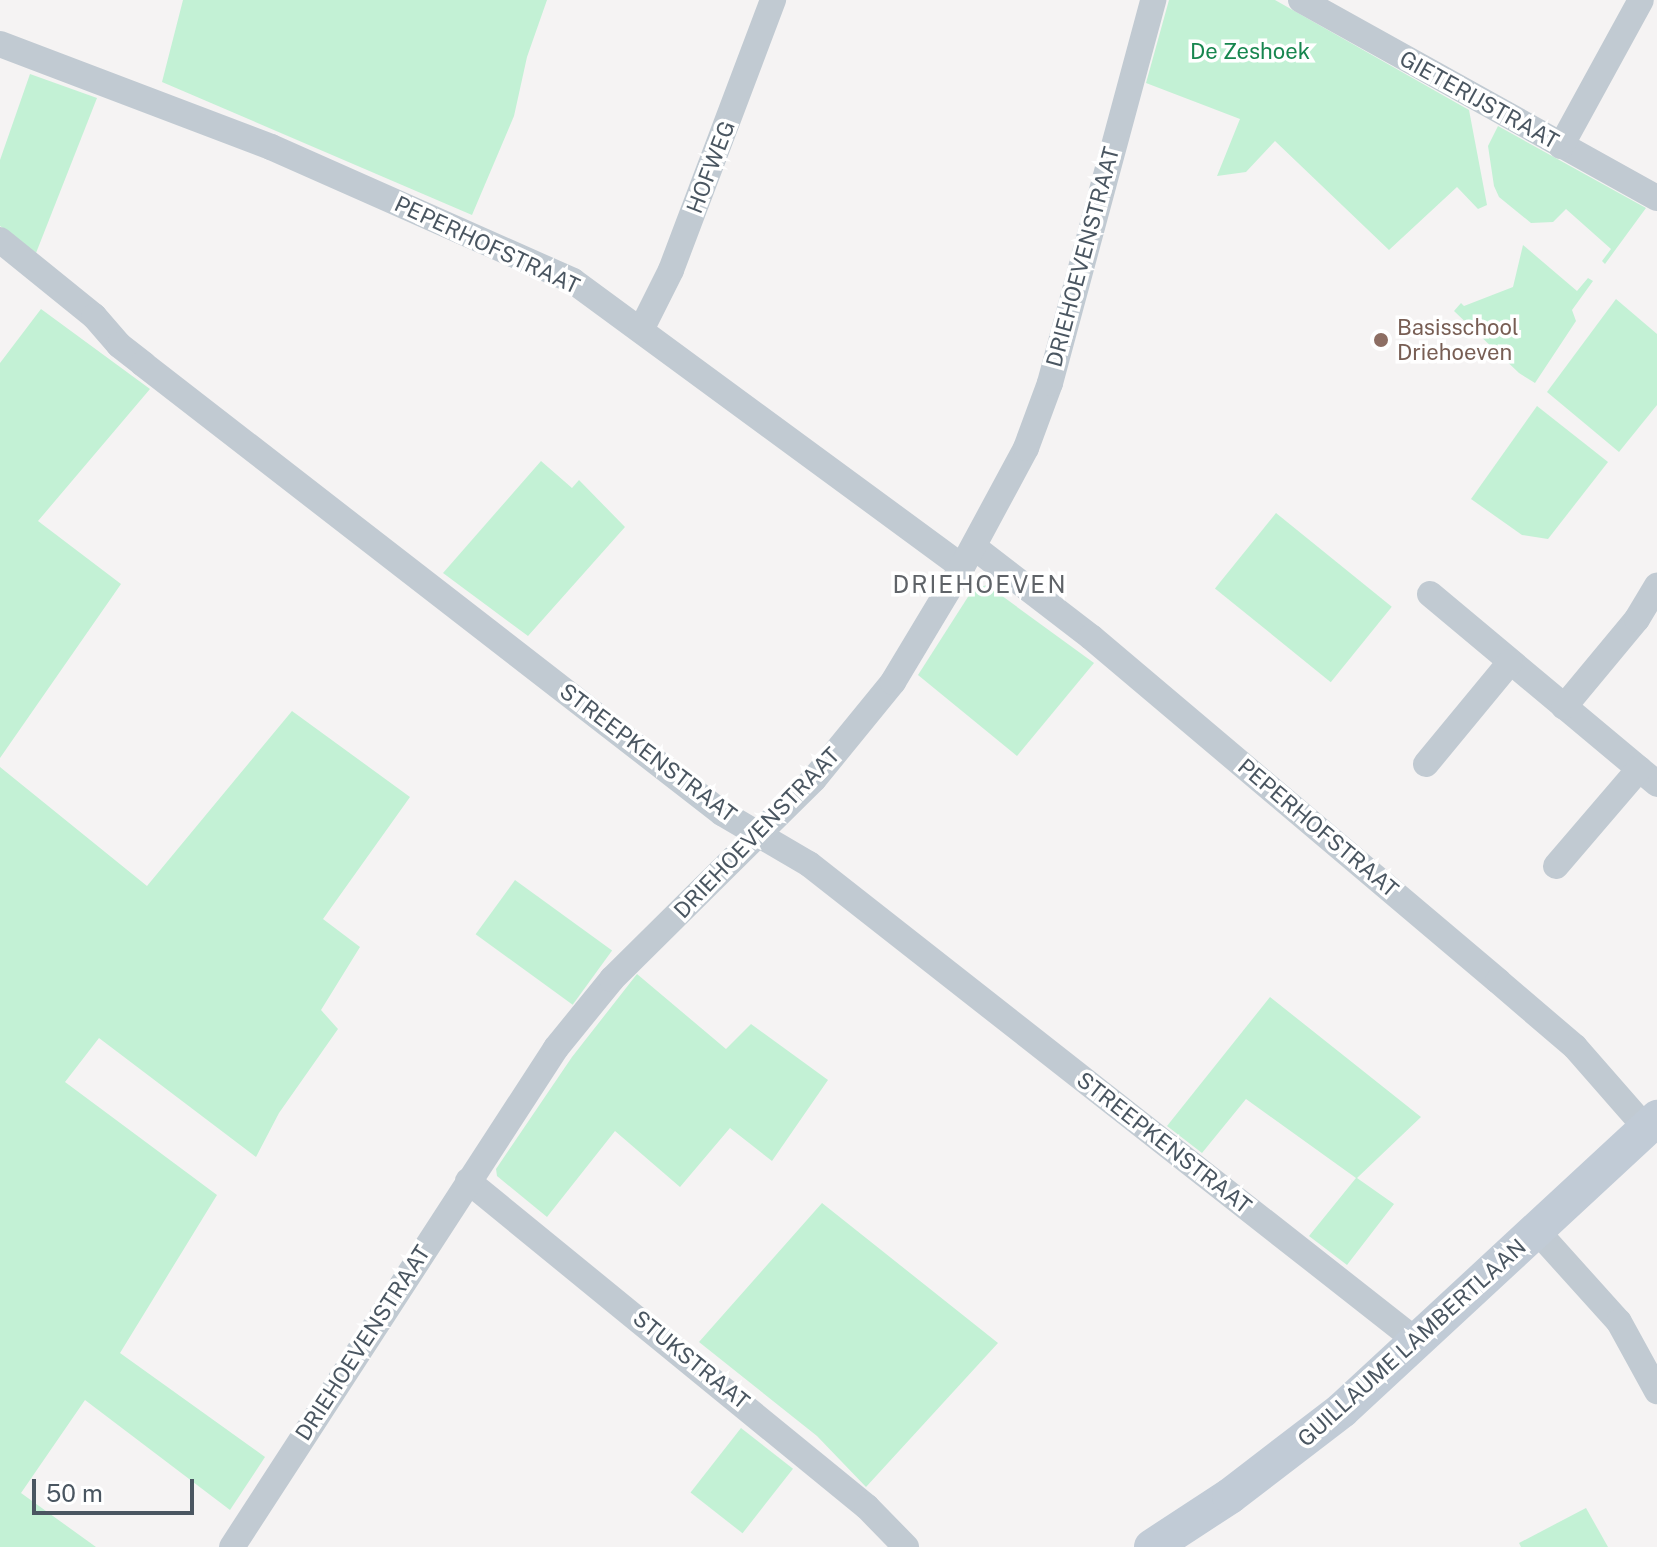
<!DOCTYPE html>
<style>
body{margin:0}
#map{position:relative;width:1657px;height:1547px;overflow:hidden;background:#f5f3f3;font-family:"Public Sans",sans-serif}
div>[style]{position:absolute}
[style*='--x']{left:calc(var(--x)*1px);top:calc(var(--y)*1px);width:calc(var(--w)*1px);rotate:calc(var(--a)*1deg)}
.green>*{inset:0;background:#c3f1d5;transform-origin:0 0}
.street>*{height:26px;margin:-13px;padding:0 13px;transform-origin:13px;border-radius:13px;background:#c1cad2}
.secondary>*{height:36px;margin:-18px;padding:0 18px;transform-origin:18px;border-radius:18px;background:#c1cbd6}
.dots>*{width:22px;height:22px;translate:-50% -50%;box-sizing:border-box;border:4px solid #fff;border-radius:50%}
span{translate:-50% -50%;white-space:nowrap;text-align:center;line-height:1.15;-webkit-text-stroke:7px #fff;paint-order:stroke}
.park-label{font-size:22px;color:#17864f}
.street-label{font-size:22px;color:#4a5661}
.education-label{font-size:22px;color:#785e54}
.left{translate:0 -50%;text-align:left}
.neighbourhood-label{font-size:24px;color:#5f6368;letter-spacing:2px}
.scale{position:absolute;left:32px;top:1479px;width:162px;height:36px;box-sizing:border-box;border:4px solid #4a5661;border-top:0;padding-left:10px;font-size:24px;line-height:28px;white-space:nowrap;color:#4a5661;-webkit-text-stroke:6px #fff;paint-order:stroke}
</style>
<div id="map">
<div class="green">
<div style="clip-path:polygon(183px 0,547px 0,527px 57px,514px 116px,472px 215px,162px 82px)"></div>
<div style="clip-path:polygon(1169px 0,1275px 0,1469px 110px,1487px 205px,1478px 209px,1457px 187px,1389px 250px,1275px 141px,1246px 172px,1217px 176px,1240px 119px,1146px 83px)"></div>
<div style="clip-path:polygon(30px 74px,97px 98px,36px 253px,0 226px,0 160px)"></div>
<div style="clip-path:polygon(1498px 126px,1646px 208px,1605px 264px,1602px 261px,1611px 249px,1566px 209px,1553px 222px,1531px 223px,1499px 197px,1494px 186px,1488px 146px)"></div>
<div style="clip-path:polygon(1523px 245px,1577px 291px,1588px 278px,1593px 281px,1572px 310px,1576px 321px,1535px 383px,1519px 373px,1454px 311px,1461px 303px,1464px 306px,1513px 287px)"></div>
<div style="clip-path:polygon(1616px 299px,1657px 334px,1657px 405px,1619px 452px,1547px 392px)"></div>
<div style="clip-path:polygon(41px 309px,150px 389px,38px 521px,121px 584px,0 758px,0 363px)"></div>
<div style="clip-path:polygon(1537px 406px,1608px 462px,1548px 539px,1522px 535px,1471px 499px)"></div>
<div style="clip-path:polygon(541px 461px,572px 488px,579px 480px,625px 527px,528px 636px,443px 573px)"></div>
<div style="left:1276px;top:513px;width:149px;height:97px;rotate:39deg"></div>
<div style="clip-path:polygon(987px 585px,1094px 663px,1017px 756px,918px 675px,973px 589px)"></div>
<div style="clip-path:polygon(292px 711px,410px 797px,323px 919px,360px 947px,321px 1010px,338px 1029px,279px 1113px,256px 1157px,99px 1038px,65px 1082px,217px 1195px,120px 1353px,265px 1457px,230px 1510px,85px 1400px,21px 1493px,96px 1547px,0 1547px,0 767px,147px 886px)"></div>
<div style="left:515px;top:880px;width:120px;height:67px;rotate:36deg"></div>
<div style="clip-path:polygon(637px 974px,726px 1049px,751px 1024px,828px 1080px,772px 1161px,730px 1128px,680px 1187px,615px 1131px,547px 1217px,497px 1176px,496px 1169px,572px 1057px)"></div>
<div style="clip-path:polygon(1270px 997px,1421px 1117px,1357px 1178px,1394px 1204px,1347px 1265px,1309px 1236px,1356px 1178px,1246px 1099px,1202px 1153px,1167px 1126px)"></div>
<div style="clip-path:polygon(822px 1203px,998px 1343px,866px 1487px,817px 1436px,699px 1342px)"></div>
<div style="left:741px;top:1428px;width:66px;height:82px;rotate:38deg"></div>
<div style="clip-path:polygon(1586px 1508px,1608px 1547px,1521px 1547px,1519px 1543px)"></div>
</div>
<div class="street">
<div style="--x:1301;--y:0;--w:407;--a:29.1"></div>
<div style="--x:0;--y:44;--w:290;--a:20.8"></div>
<div style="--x:271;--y:147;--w:330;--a:23.9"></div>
<div style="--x:573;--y:281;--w:483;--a:36.3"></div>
<div style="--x:1561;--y:146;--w:166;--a:-61.3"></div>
<div style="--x:0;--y:240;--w:121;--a:39"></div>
<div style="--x:94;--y:316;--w:38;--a:49"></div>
<div style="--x:119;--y:345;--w:31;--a:38"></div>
<div style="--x:143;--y:364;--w:733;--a:37.79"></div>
<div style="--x:722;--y:813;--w:101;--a:30.4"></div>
<div style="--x:809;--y:864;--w:774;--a:38.13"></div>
<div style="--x:641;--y:330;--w:67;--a:-63.4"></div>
<div style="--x:671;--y:270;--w:289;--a:-69.3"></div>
<div style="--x:974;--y:547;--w:148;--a:37.6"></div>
<div style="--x:1091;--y:637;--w:533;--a:40.2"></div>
<div style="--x:1498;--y:981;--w:101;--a:40.6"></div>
<div style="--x:1575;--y:1047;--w:108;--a:48.8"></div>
<div style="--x:1430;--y:594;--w:296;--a:39.9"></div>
<div style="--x:1564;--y:707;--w:114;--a:-50.3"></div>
<div style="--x:1637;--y:619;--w:39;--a:-59"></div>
<div style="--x:1426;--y:764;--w:132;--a:-50.5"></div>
<div style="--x:1556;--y:866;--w:128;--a:-49.4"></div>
<div style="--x:468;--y:1181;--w:515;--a:39.25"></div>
<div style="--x:867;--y:1507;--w:56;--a:45.7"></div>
<div style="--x:1537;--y:1231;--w:122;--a:48"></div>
<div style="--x:1619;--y:1322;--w:79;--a:61.2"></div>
<div style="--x:232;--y:1547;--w:595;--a:-57"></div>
<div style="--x:556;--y:1048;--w:89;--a:-50.9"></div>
<div style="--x:612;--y:979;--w:284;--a:-44.7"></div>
<div style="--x:814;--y:779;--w:125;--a:-50.8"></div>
<div style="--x:893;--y:682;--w:134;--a:-59"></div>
<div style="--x:962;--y:567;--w:135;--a:-61.7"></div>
<div style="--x:1026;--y:448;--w:69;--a:-69.7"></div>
<div style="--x:1050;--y:383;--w:397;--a:-74.9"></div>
</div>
<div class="secondary">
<div style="--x:1152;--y:1547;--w:93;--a:-33.2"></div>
<div style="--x:1230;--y:1496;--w:141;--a:-37.5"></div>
<div style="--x:1342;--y:1410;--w:430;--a:-42.8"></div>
</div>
<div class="dots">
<div style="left:1381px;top:340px;background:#8d6e63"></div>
</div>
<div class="park-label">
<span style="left:1250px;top:52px">De Zeshoek</span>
</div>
<div class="street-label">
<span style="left:1479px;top:100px;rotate:29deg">GIETERIJSTRAAT</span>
<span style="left:711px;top:167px;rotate:-69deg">HOFWEG</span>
<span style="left:487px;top:245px;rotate:25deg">PEPERHOFSTRAAT</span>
<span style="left:1083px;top:257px;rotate:-75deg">DRIEHOEVENSTRAAT</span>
<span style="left:648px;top:753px;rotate:37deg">STREEPKENSTRAAT</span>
<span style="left:1318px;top:828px;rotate:40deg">PEPERHOFSTRAAT</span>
<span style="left:757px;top:833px;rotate:-46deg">DRIEHOEVENSTRAAT</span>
<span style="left:1164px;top:1143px;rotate:38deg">STREEPKENSTRAAT</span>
<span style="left:363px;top:1343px;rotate:-57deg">DRIEHOEVENSTRAAT</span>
<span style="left:1412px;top:1343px;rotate:-42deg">GUILLAUME LAMBERTLAAN</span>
<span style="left:691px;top:1360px;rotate:39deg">STUKSTRAAT</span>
</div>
<div class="education-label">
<span class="left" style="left:1397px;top:340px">Basisschool<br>Driehoeven</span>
</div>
<div class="neighbourhood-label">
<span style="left:980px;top:585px">DRIEHOEVEN</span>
</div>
<div class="scale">50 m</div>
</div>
